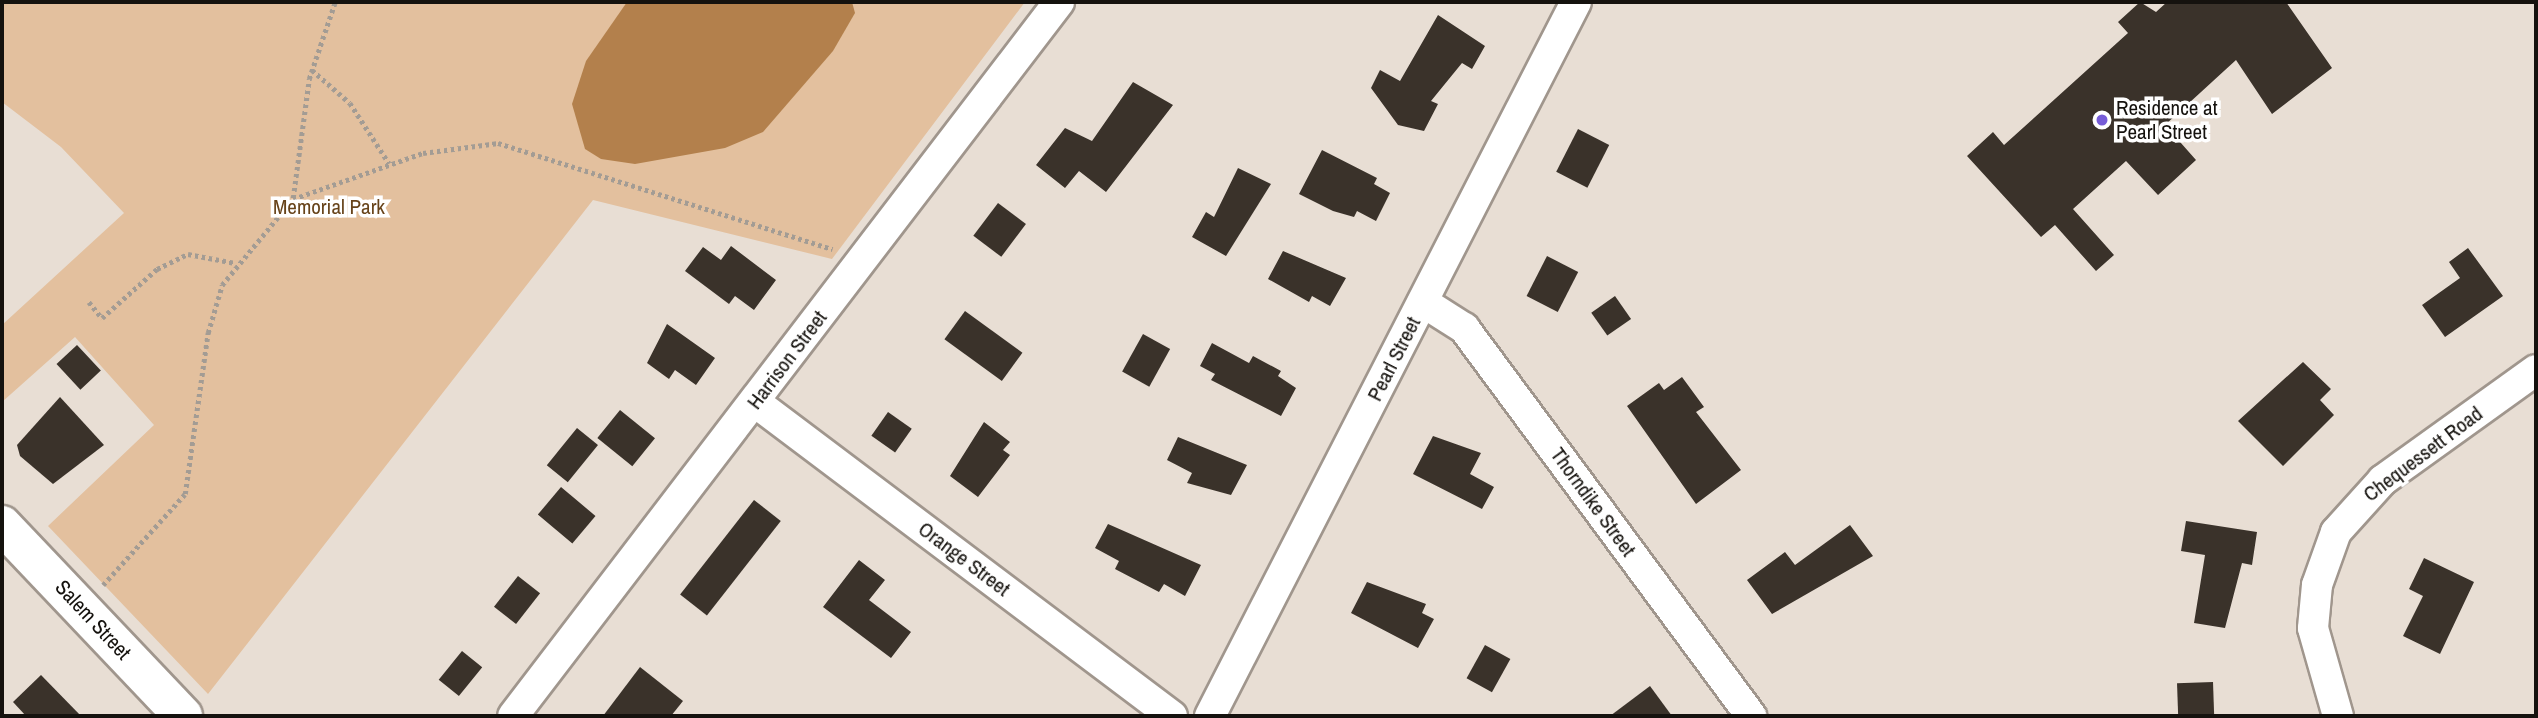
<!DOCTYPE html>
<style>
body{margin:0}
#map{position:relative;width:2538px;height:718px;overflow:hidden;background:#e8ded4;font-family:"Archivo Narrow",sans-serif}
div>[style]{position:absolute}
[style*='--x']{left:calc(var(--x)*1px);top:calc(var(--y)*1px);width:calc(var(--w)*1px);rotate:calc(var(--a)*1deg)}
.green>*{inset:0;background:#e3c09e}
.water>*{inset:0;background:#b3804c}
.building>*{inset:0;background:#3a322a;transform-origin:0 0}
.path>*{height:4.5px;margin-top:-2.25px;transform-origin:0;background:repeating-linear-gradient(90deg,#a39c94 0 3.5px,transparent 0 7px)}
.roads{filter:drop-shadow(2px 0 #a0968d) drop-shadow(-2px 0 #a0968d) drop-shadow(0 2px #a0968d) drop-shadow(0 -2px #a0968d)}
.minor>*{height:30px;margin:-15px;padding:0 15px;transform-origin:15px;border-radius:15px;background:#fff}
.secondary>*{height:38px;margin:-19px;padding:0 19px;transform-origin:19px;border-radius:19px;background:#fff}
.dots>*{width:19px;height:19px;translate:-50% -50%;box-sizing:border-box;border:4px solid #fff;border-radius:50%}
span{translate:-50% -50%;white-space:nowrap;text-align:center;line-height:1.15;-webkit-text-stroke:7px #fff;paint-order:stroke}
.poi-label{font-size:21px;color:#15120e}
.left{translate:0 -50%;text-align:left}
.park-label{font-size:21px;color:#67431a}
.street-label{font-size:21px;color:#15120e}
.frame{position:absolute;inset:0;border:4px solid #15120e;pointer-events:none}
</style>
<div id="map">
<div class="green">
<div style="clip-path:polygon(2px 2px,1025px 2px,832px 259px,593px 200px,208px 694px,48px 526px,154px 425px,75px 337px,2px 402px,2px 325px,124px 213px,61px 147px,2px 102px)"></div>
</div>
<div class="water">
<div style="clip-path:polygon(627px 2px,852px 2px,855px 13px,833px 51px,763px 132px,725px 148px,635px 164px,601px 159px,585px 149px,572px 104px,586px 61px)"></div>
</div>
<div class="building">
<div style="clip-path:polygon(2140px 2px,2156px 12px,2167px 2px,2286px 2px,2332px 68px,2272px 114px,2236px 60px,2165px 125px,2196px 160px,2158px 195px,2126px 161px,2073px 209px,2114px 255px,2096px 271px,2055px 225px,2041px 237px,1967px 156px,1993px 132px,2004px 145px,2128px 33px,2118px 22px)"></div>
<div style="clip-path:polygon(1438px 15px,1485px 46px,1472px 69px,1462px 63px,1431px 101px,1438px 104px,1424px 131px,1398px 125px,1371px 88px,1380px 70px,1400px 81px)"></div>
<div style="clip-path:polygon(1133px 82px,1173px 105px,1106px 192px,1079px 171px,1065px 188px,1036px 165px,1065px 128px,1092px 141px)"></div>
<div style="left:1578px;top:129px;width:35px;height:48px;rotate:27deg"></div>
<div style="clip-path:polygon(1322px 150px,1377px 178px,1374px 184px,1390px 193px,1376px 221px,1357px 211px,1354px 217px,1333px 211px,1299px 194px)"></div>
<div style="clip-path:polygon(1238px 168px,1271px 184px,1226px 256px,1192px 237px,1206px 212px,1214px 217px)"></div>
<div style="left:998px;top:203px;width:35px;height:41px;rotate:37deg"></div>
<div style="clip-path:polygon(731px 246px,776px 280px,754px 310px,735px 296px,729px 304px,685px 271px,703px 247px,721px 260px)"></div>
<div style="clip-path:polygon(2468px 248px,2503px 296px,2445px 337px,2422px 305px,2460px 278px,2449px 262px)"></div>
<div style="clip-path:polygon(1283px 251px,1346px 278px,1330px 306px,1312px 296px,1309px 302px,1268px 279px)"></div>
<div style="left:1547px;top:256px;width:35px;height:45px;rotate:27deg"></div>
<div style="left:1615px;top:296px;width:28px;height:29px;rotate:55deg"></div>
<div style="left:965px;top:311px;width:71px;height:35px;rotate:36deg"></div>
<div style="clip-path:polygon(667px 324px,715px 358px,696px 385px,675px 370px,669px 379px,647px 363px)"></div>
<div style="left:1143px;top:334px;width:31px;height:43px;rotate:29deg"></div>
<div style="clip-path:polygon(1212px 343px,1249px 363px,1253px 356px,1281px 371px,1278px 376px,1296px 388px,1281px 416px,1211px 380px,1215px 374px,1200px 366px)"></div>
<div style="left:77px;top:345px;width:35px;height:28px;rotate:47deg"></div>
<div style="clip-path:polygon(2303px 362px,2331px 389px,2320px 400px,2334px 415px,2283px 466px,2238px 421px)"></div>
<div style="clip-path:polygon(1682px 377px,1704px 407px,1696px 412px,1741px 470px,1696px 504px,1627px 406px,1659px 383px,1664px 390px)"></div>
<div style="clip-path:polygon(60px 397px,104px 445px,53px 484px,20px 456px,17px 445px)"></div>
<div style="left:620px;top:410px;width:45px;height:36px;rotate:39deg"></div>
<div style="left:888px;top:412px;width:29px;height:29px;rotate:35deg"></div>
<div style="clip-path:polygon(984px 422px,1010px 442px,1003px 450px,1010px 455px,978px 497px,950px 476px)"></div>
<div style="left:577px;top:428px;width:27px;height:48px;rotate:39deg"></div>
<div style="clip-path:polygon(1433px 436px,1481px 453px,1470px 474px,1494px 487px,1482px 509px,1413px 474px)"></div>
<div style="clip-path:polygon(1178px 437px,1247px 465px,1231px 495px,1187px 483px,1192px 473px,1167px 460px)"></div>
<div style="left:561px;top:487px;width:45px;height:36px;rotate:40deg"></div>
<div style="left:754px;top:500px;width:34px;height:120px;rotate:38deg"></div>
<div style="clip-path:polygon(2186px 521px,2257px 532px,2252px 565px,2242px 563px,2225px 628px,2194px 623px,2205px 555px,2181px 551px)"></div>
<div style="clip-path:polygon(1108px 524px,1201px 565px,1185px 596px,1164px 584px,1159px 592px,1115px 569px,1119px 561px,1095px 548px)"></div>
<div style="clip-path:polygon(1850px 525px,1873px 556px,1772px 614px,1747px 580px,1785px 552px,1795px 565px)"></div>
<div style="clip-path:polygon(2424px 558px,2474px 582px,2440px 654px,2403px 636px,2423px 596px,2409px 589px)"></div>
<div style="clip-path:polygon(859px 560px,885px 580px,869px 600px,911px 632px,891px 658px,823px 607px)"></div>
<div style="left:518px;top:576px;width:28px;height:39px;rotate:38deg"></div>
<div style="clip-path:polygon(1367px 582px,1426px 604px,1422px 613px,1434px 619px,1418px 648px,1351px 613px)"></div>
<div style="left:1485px;top:645px;width:29px;height:38px;rotate:29deg"></div>
<div style="left:462px;top:651px;width:26px;height:37px;rotate:39deg"></div>
<div style="clip-path:polygon(640px 667px,683px 701px,671px 716px,603px 716px)"></div>
<div style="clip-path:polygon(41px 675px,81px 716px,26px 716px,13px 702px)"></div>
<div style="left:2213px;top:682px;width:34px;height:36px;rotate:88deg"></div>
<div style="clip-path:polygon(1650px 686px,1672px 716px,1610px 716px)"></div>
</div>
<div class="path">
<div style="--x:312;--y:70;--w:50;--a:41"></div>
<div style="--x:350;--y:103;--w:72;--a:57"></div>
<div style="--x:293;--y:198;--w:120;--a:-82.3"></div>
<div style="--x:309;--y:79;--w:81;--a:-71.3"></div>
<div style="--x:89;--y:302;--w:21;--a:51"></div>
<div style="--x:102;--y:318;--w:74;--a:-41.7"></div>
<div style="--x:157;--y:269;--w:34;--a:-26"></div>
<div style="--x:188;--y:254;--w:48;--a:10.8"></div>
<div style="--x:103;--y:585;--w:122;--a:-48"></div>
<div style="--x:185;--y:494;--w:163;--a:-81.9"></div>
<div style="--x:208;--y:333;--w:50;--a:-73.7"></div>
<div style="--x:222;--y:285;--w:112;--a:-50.5"></div>
<div style="--x:293;--y:199;--w:138;--a:-19.5"></div>
<div style="--x:423;--y:153;--w:76;--a:-7.6"></div>
<div style="--x:498;--y:143;--w:351;--a:17.6"></div>
</div>
<div class="roads">
<div class="minor">
<div style="--x:1423;--y:302;--w:49;--a:32.4"></div>
<div style="--x:1464;--y:328;--w:483;--a:53.5"></div>
<div style="--x:755;--y:402;--w:522;--a:36.98"></div>
<div style="--x:513;--y:716;--w:899;--a:-52.59"></div>
<div style="--x:1210;--y:716;--w:802;--a:-62.86"></div>
<div style="--x:2338;--y:716;--w:91;--a:-105.9"></div>
<div style="--x:2313;--y:628;--w:43;--a:-84.7"></div>
<div style="--x:2317;--y:585;--w:56;--a:-70.3"></div>
<div style="--x:2336;--y:532;--w:70;--a:-47.9"></div>
<div style="--x:2383;--y:480;--w:188;--a:-35.7"></div>
</div>
<div class="secondary">
<div style="--x:2;--y:525;--w:263;--a:46.5"></div>
</div>
</div>
<div class="dots">
<div style="left:2102px;top:120px;background:#765cd7"></div>
</div>
<div class="poi-label">
<span class="left" style="left:2116px;top:120px">Residence at<br>Pearl Street</span>
</div>
<div class="park-label">
<span style="left:329px;top:207px">Memorial Park</span>
</div>
<div class="street-label">
<span style="left:1394px;top:359px;rotate:-63deg">Pearl Street</span>
<span style="left:787px;top:360px;rotate:-53deg">Harrison Street</span>
<span style="left:2423px;top:454px;rotate:-37deg">Chequessett Road</span>
<span style="left:1593px;top:502px;rotate:54deg">Thorndike Street</span>
<span style="left:964px;top:559px;rotate:37deg">Orange Street</span>
<span style="left:93px;top:620px;rotate:47deg">Salem Street</span>
</div>
<div class="frame"></div>
</div>
